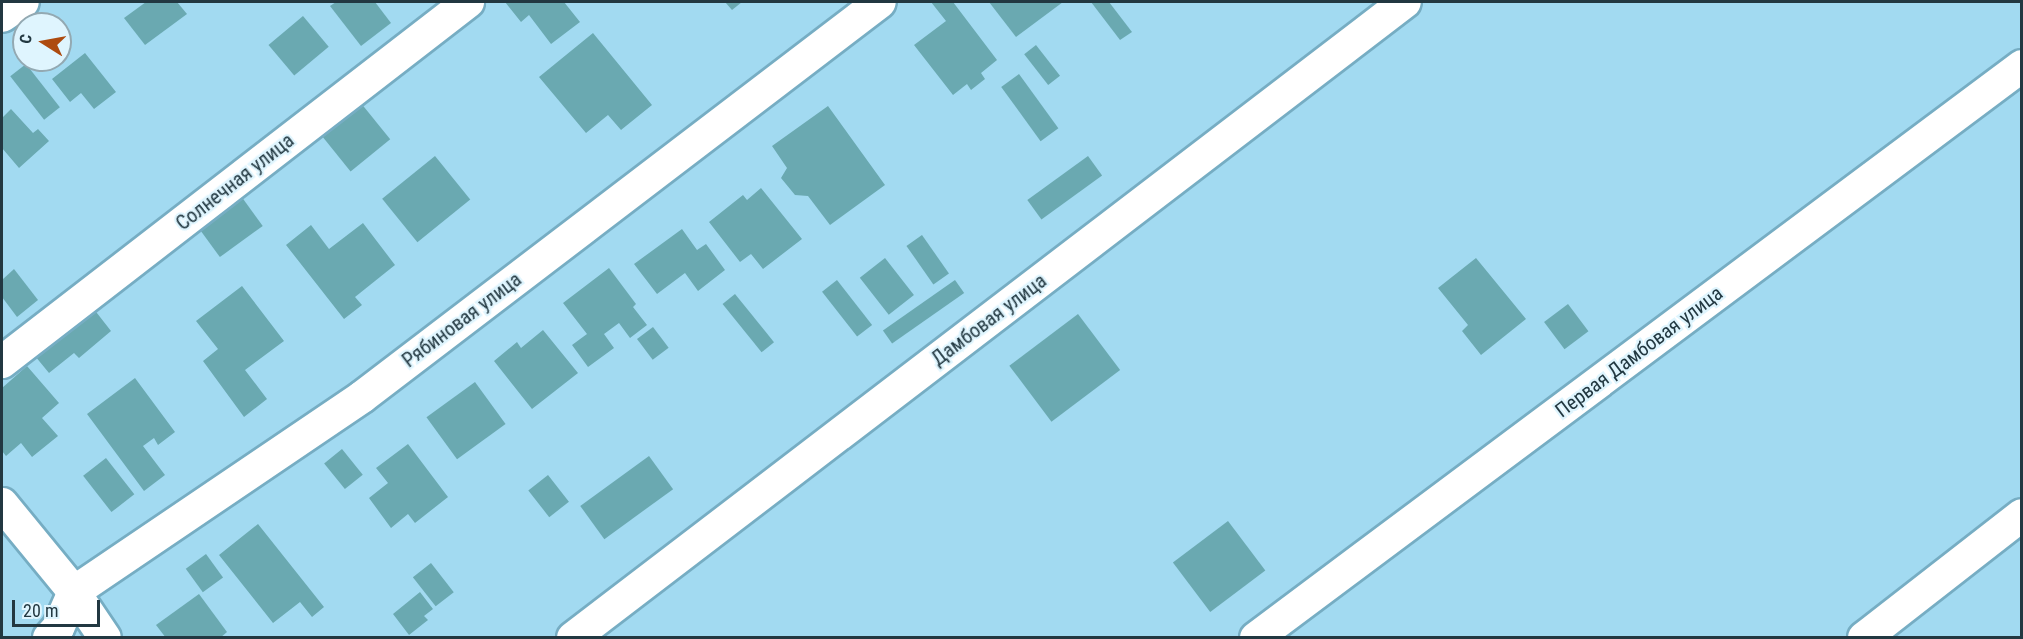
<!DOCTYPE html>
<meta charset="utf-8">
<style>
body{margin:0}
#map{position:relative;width:2023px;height:639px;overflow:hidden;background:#a2daf1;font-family:"Roboto Condensed",sans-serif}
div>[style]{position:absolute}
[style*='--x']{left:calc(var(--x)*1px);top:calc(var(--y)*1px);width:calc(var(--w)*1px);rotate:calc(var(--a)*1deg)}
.building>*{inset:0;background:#6aa9b1;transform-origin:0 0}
.roads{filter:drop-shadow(2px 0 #76adc3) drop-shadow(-2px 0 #76adc3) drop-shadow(0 2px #76adc3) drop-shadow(0 -2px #76adc3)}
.minor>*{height:32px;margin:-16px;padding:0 16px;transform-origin:16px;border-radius:16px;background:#fff}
span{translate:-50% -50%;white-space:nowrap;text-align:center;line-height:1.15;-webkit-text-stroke:4.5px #dff5fe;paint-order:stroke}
.street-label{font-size:20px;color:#223841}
.frame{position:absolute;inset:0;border:3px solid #223841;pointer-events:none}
.north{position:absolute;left:12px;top:12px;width:60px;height:60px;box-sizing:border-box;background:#dff5fe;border:2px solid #93a9b2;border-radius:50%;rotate:281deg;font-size:16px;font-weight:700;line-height:24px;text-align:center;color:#223841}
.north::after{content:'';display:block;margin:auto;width:21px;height:27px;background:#ad4b0f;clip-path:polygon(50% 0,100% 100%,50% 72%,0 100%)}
.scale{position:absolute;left:12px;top:600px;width:88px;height:27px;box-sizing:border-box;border:3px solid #223841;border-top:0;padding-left:8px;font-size:18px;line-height:21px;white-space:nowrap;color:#223841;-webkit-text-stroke:4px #dff5fe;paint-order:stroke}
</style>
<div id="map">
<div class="building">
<div style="clip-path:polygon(146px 2px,177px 2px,187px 14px,145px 45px,124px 18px)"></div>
<div style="clip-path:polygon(336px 2px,375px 2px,391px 23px,361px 46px,330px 6px)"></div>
<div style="clip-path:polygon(505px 2px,564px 2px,580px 22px,551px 44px,529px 15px,521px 22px)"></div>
<div style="clip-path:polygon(725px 2px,742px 2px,732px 10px)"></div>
<div style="clip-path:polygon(931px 2px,953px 2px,997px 60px,981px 73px,985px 79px,971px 90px,967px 84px,953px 95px,914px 45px,946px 21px)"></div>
<div style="clip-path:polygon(989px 2px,1063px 2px,1016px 37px)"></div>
<div style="clip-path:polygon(1091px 2px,1109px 2px,1132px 32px,1120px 40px)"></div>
<div style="left:303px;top:16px;width:40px;height:45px;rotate:50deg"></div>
<div style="clip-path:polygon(593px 33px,652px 105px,621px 130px,608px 115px,586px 133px,539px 77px)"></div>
<div style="left:1036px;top:45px;width:39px;height:15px;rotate:52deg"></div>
<div style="clip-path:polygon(85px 53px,116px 92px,94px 109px,81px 93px,70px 102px,52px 79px)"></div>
<div style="left:26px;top:64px;width:55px;height:20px;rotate:52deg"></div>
<div style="left:1019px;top:74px;width:67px;height:22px;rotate:54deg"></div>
<div style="left:360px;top:102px;width:48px;height:51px;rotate:51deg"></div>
<div style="clip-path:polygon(828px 106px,885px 185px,830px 225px,808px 196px,795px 195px,781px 178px,787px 168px,772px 146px)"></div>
<div style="clip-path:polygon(11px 109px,33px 133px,38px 129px,49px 141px,19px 168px,2px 148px,2px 118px)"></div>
<div style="left:435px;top:156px;width:56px;height:68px;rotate:51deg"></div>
<div style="left:1088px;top:156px;width:24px;height:75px;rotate:54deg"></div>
<div style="clip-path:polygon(761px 188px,802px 239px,763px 269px,751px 254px,740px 262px,709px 222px,743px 195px,747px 200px)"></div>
<div style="left:241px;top:196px;width:37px;height:53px;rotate:54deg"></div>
<div style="clip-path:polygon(363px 223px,395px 265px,355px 297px,362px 305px,344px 319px,286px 245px,311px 225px,329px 249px)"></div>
<div style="clip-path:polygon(682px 229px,697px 250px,706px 244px,725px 270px,698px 291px,685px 273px,657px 294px,634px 264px)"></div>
<div style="left:922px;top:235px;width:47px;height:19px;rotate:55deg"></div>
<div style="left:885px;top:258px;width:47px;height:32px;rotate:52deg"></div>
<div style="clip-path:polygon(1476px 258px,1526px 319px,1481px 355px,1462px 331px,1468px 325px,1438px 288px)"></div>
<div style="clip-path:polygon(609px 268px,636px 304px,633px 307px,647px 325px,630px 338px,619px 323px,604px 334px,614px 348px,588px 367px,572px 345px,587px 334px,563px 303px)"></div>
<div style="clip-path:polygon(14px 269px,38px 300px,17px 317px,2px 297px,2px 280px)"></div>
<div style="left:837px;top:280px;width:57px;height:19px;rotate:52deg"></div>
<div style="left:955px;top:280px;width:16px;height:88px;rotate:55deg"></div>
<div style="clip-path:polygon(242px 286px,284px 341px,245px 370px,267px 399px,244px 417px,203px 361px,218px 349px,196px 321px)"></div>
<div style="left:735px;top:294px;width:62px;height:16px;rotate:51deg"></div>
<div style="left:1568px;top:304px;width:34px;height:30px;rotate:53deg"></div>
<div style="clip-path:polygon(93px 308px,111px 331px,79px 358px,74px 353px,49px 373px,35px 356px)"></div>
<div style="left:1078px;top:314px;width:70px;height:86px;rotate:53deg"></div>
<div style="left:653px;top:327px;width:26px;height:20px;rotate:53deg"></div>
<div style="clip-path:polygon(543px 330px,578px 373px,532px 409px,494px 361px,517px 342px,521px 348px)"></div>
<div style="clip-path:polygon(27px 366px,59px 403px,42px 418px,58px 436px,32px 457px,21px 443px,6px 456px,2px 451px,2px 388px)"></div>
<div style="clip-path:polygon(135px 378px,175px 432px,158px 445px,154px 438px,143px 446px,165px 475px,144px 491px,87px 414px)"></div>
<div style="left:475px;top:382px;width:52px;height:60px;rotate:54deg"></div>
<div style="clip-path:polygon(408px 444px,448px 497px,415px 523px,408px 514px,391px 528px,369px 498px,388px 483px,376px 468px)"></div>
<div style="left:342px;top:449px;width:33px;height:23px;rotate:51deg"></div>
<div style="left:649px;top:456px;width:41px;height:85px;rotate:54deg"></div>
<div style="left:106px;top:458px;width:46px;height:29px;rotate:52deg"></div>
<div style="left:548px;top:475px;width:34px;height:25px;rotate:52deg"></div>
<div style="left:1228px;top:521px;width:62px;height:69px;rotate:53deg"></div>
<div style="clip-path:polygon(258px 524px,324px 607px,312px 617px,300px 602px,273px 623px,219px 555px)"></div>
<div style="left:206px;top:554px;width:29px;height:25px;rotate:54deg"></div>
<div style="left:431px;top:563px;width:37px;height:23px;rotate:52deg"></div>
<div style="clip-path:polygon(420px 592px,433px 609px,424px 616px,428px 620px,409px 635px,393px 614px)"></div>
<div style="clip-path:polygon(199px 594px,227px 632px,220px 638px,166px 638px,156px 625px)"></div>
</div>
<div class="roads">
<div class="minor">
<div style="--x:2;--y:16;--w:25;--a:-34"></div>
<div style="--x:2;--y:362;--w:589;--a:-37.69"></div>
<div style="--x:2;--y:504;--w:114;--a:50.7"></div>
<div style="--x:74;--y:592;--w:55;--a:56"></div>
<div style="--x:49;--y:638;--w:13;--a:-48"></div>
<div style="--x:58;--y:628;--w:39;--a:-66"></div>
<div style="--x:74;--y:592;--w:348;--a:-34.1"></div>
<div style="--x:362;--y:397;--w:651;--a:-37.33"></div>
<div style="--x:573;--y:638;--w:1047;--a:-37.4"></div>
<div style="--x:1256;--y:638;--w:956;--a:-36.75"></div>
<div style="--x:1864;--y:638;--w:200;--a:-37.9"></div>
</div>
</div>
<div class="street-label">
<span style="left:235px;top:182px;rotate:-38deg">Солнечная улица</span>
<span style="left:462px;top:320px;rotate:-37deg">Рябиновая улица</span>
<span style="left:989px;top:320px;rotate:-37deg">Дамбовая улица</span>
<span style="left:1639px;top:352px;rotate:-37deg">Первая Дамбовая улица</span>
</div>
<div class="frame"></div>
<div class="north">С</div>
<div class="scale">20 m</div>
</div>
